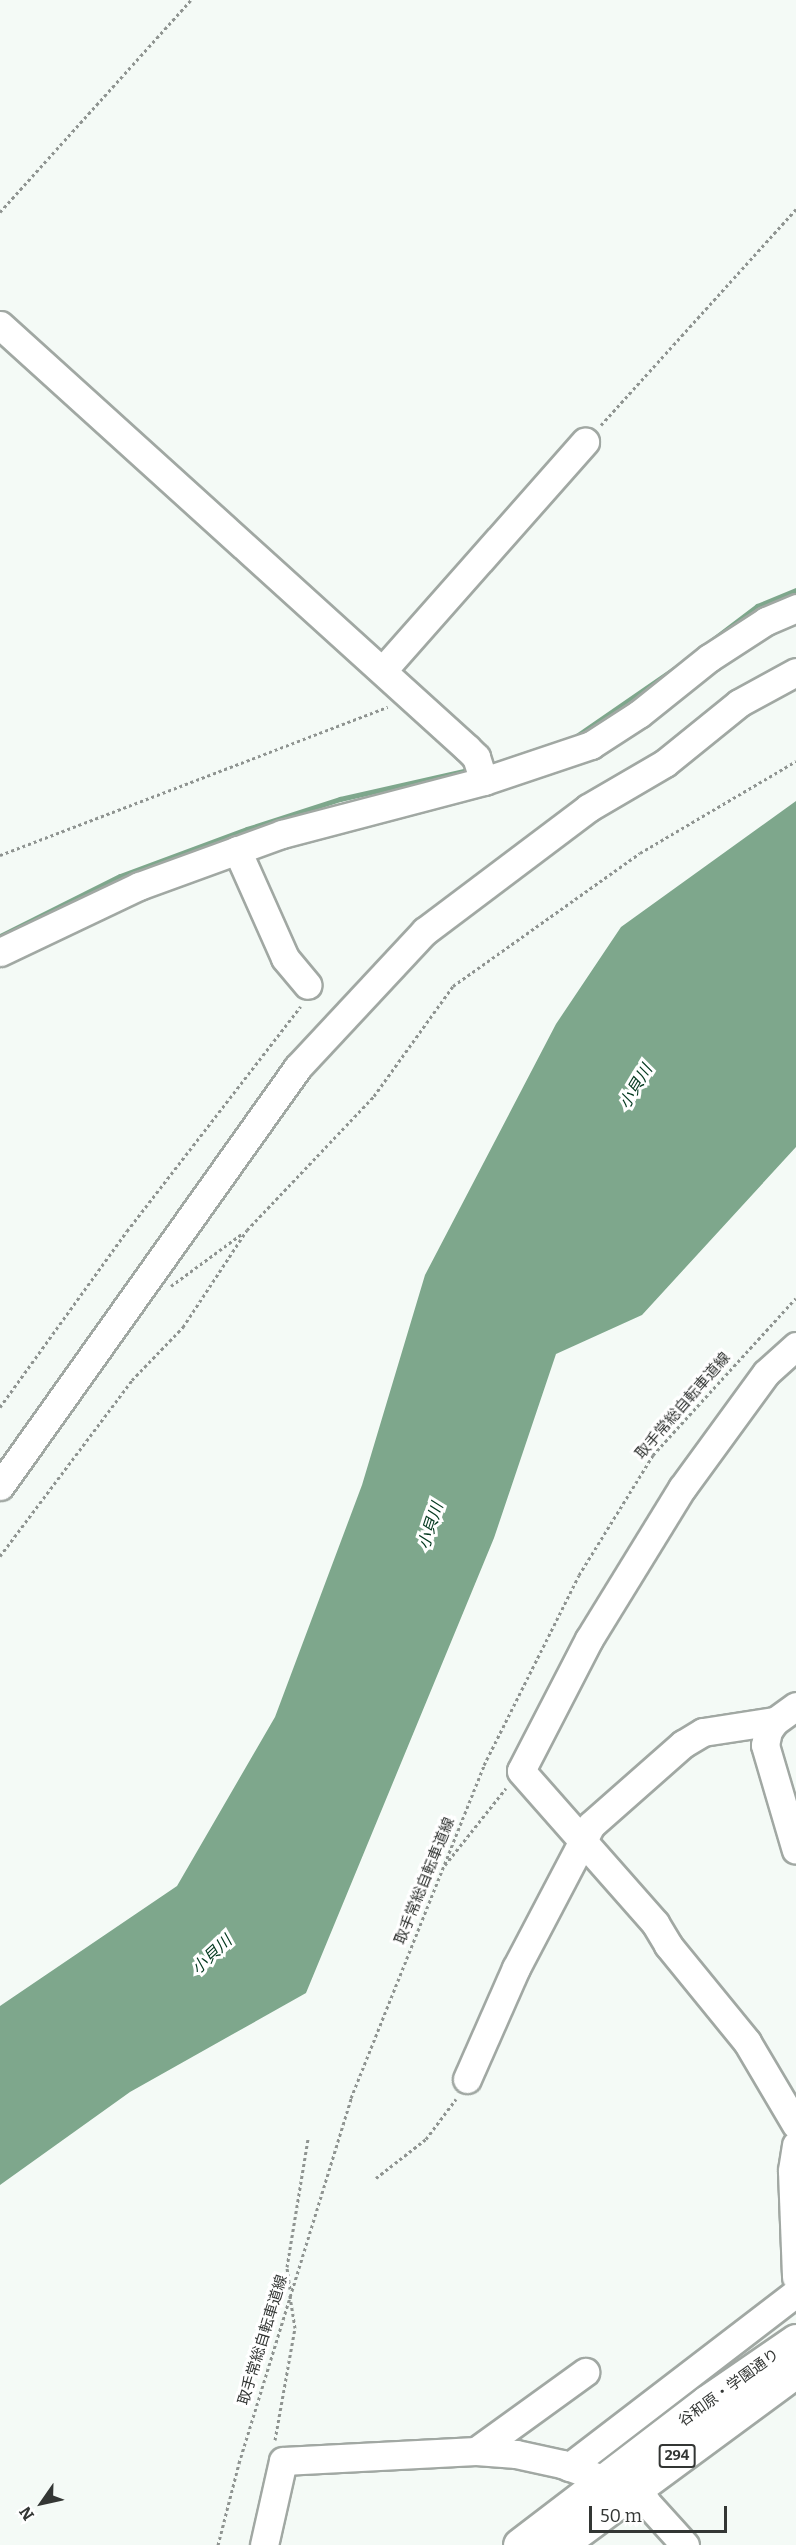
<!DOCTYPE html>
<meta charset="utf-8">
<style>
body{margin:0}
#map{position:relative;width:796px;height:2545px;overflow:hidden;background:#f4faf6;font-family:Bitter,"Noto Sans JP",serif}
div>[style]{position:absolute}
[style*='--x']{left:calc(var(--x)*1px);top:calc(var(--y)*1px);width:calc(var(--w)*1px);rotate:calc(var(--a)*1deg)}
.water>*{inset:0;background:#7ea78c}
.stream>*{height:5px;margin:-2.5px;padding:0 2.5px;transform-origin:2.5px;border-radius:2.5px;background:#7ea78c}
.path>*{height:3px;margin-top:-1.5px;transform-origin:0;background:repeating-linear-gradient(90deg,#8f9491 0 3px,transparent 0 6px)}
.roads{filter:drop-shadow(2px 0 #a1a8a3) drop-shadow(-2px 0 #a1a8a3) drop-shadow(0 2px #a1a8a3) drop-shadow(0 -2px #a1a8a3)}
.minor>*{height:27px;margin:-13.5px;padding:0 13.5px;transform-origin:13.5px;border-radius:13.5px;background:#fff}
.highway>*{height:33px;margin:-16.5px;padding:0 16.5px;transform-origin:16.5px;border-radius:16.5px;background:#fff}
span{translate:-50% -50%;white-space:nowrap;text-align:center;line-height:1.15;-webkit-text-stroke:6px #fff;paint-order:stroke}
.shield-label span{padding:2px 4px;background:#fff;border:2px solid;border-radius:4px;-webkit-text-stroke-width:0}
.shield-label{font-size:14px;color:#333634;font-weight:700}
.street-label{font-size:15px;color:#333634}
.water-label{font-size:16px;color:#01371d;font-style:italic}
.north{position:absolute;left:12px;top:2473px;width:60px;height:60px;-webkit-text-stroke:4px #fff;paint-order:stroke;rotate:236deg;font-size:16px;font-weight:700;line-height:24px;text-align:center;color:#333634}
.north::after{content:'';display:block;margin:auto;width:21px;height:27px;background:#333634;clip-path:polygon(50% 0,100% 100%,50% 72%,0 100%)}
.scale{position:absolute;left:589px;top:2506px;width:138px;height:27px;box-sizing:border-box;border:3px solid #333634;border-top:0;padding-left:8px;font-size:18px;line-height:21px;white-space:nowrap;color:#333634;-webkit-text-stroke:4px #fff;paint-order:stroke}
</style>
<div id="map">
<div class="water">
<div style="clip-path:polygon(796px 801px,796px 1147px,642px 1315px,556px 1354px,494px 1538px,306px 1993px,130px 2092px,0 2185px,0 2006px,177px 1886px,275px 1717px,362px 1485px,425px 1275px,556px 1024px,621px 927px)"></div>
</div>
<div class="stream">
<div style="--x:707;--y:644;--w:63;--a:-37.2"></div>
<div style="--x:757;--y:606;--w:42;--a:-22.3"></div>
<div style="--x:575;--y:737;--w:125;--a:-34.6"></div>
<div style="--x:0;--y:936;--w:134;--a:-26.6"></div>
<div style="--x:120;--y:876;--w:135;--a:-20.3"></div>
<div style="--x:247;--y:829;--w:98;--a:-17.9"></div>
<div style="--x:340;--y:799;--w:135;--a:-12.8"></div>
</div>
<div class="path">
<div style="--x:0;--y:212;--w:285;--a:-48"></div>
<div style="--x:601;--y:425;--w:291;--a:-47.9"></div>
<div style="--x:0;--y:855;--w:415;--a:-20.9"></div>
<div style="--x:171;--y:1286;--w:89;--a:-36.4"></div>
<div style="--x:0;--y:1407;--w:217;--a:-54.2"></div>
<div style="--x:127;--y:1231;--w:284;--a:-52.3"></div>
<div style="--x:0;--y:1556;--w:220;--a:-53.1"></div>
<div style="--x:132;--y:1380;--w:74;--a:-46.1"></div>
<div style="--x:183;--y:1327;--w:116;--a:-56.6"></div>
<div style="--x:247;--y:1230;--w:185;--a:-46.5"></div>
<div style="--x:374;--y:1096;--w:135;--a:-54.3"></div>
<div style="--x:453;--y:986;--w:229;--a:-35.4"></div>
<div style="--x:640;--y:853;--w:181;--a:-30.5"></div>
<div style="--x:445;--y:1865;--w:98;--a:-51.6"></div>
<div style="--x:376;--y:2178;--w:63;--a:-38"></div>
<div style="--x:426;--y:2139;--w:50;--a:-53.1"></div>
<div style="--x:290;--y:2289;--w:22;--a:-98"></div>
<div style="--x:287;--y:2267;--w:130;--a:-80.7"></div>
<div style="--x:275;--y:2440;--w:114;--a:-79.9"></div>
<div style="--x:295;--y:2328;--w:33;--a:-99"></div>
<div style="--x:218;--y:2545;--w:85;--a:-75.6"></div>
<div style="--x:239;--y:2463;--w:382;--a:-72.9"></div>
<div style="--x:351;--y:2098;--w:359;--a:-68.2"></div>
<div style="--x:484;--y:1765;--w:212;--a:-63.4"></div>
<div style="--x:579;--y:1575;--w:141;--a:-58.3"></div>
<div style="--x:653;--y:1455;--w:212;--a:-47.7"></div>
</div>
<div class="roads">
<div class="minor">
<div style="--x:0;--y:325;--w:630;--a:42.17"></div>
<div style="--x:467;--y:748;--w:13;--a:45"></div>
<div style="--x:476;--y:757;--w:25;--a:72"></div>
<div style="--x:383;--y:670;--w:305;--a:-48.5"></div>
<div style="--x:237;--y:850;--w:118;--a:66"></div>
<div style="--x:285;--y:958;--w:35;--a:50"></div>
<div style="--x:0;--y:952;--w:154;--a:-25.4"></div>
<div style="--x:139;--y:886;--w:152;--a:-20"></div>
<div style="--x:282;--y:834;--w:209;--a:-14.7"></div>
<div style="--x:484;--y:781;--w:113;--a:-18.6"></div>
<div style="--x:591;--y:745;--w:57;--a:-32.9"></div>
<div style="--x:639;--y:714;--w:90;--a:-38.7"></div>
<div style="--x:709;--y:658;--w:68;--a:-33"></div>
<div style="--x:766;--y:621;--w:33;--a:-23"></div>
<div style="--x:796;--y:1346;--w:40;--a:138"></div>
<div style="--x:766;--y:1373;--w:142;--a:126.1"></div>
<div style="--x:682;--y:1488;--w:177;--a:121.6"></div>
<div style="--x:589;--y:1639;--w:148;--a:117.3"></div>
<div style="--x:521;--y:1771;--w:203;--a:48.6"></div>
<div style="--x:655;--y:1923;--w:26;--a:59"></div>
<div style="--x:668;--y:1945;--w:125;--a:50.8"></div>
<div style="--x:747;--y:2042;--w:96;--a:59.4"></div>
<div style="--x:0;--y:1486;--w:514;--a:-54.58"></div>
<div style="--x:298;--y:1067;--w:186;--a:-47"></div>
<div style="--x:425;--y:931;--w:204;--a:-37"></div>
<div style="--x:588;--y:808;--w:89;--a:-30.3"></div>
<div style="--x:665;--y:763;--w:95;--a:-39"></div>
<div style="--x:739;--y:703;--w:65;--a:-28.5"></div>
<div style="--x:796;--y:1706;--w:26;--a:144"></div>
<div style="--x:775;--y:1721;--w:12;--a:125"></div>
<div style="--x:768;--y:1731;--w:14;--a:102"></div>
<div style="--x:765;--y:1745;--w:109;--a:73.6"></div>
<div style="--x:467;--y:2079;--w:121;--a:-66.2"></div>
<div style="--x:516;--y:1968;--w:161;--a:-62.3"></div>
<div style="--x:591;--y:1825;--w:123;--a:-41.4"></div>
<div style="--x:683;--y:1744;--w:23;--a:-31"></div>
<div style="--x:703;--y:1732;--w:73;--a:-8.7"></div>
<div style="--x:796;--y:2145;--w:26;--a:99"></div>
<div style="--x:792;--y:2171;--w:106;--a:87.8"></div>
<div style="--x:476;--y:2451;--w:135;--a:-35.9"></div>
<div style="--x:569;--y:2467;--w:286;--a:-37.5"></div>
<div style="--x:264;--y:2545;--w:86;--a:-77.3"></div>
<div style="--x:283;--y:2461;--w:193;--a:-3"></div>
<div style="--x:476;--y:2451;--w:40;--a:4.3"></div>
<div style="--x:516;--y:2454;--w:47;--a:12.3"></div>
<div style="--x:562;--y:2464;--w:46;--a:20.4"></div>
<div style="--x:605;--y:2480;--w:47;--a:28.2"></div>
<div style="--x:646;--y:2502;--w:58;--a:47.8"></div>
</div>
<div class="highway">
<div style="--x:520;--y:2545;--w:235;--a:-37.4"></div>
<div style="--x:707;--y:2402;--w:108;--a:-34.4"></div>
<div style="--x:559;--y:2545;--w:295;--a:-36.4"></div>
</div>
</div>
<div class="shield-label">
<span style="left:677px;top:2456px">294</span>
</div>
<div class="street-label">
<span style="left:683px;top:1406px;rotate:-49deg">取手常総自転車道線</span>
<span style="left:425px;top:1881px;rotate:-68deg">取手常総自転車道線</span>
<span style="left:263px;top:2340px;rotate:-73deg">取手常総自転車道線</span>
<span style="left:729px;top:2388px;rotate:-36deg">谷和原・学園通り</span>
</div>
<div class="water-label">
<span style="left:636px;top:1087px;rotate:-59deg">小貝川</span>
<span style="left:431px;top:1526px;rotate:-72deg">小貝川</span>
<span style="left:212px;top:1955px;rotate:-43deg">小貝川</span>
</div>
<div class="north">N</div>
<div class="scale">50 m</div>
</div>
